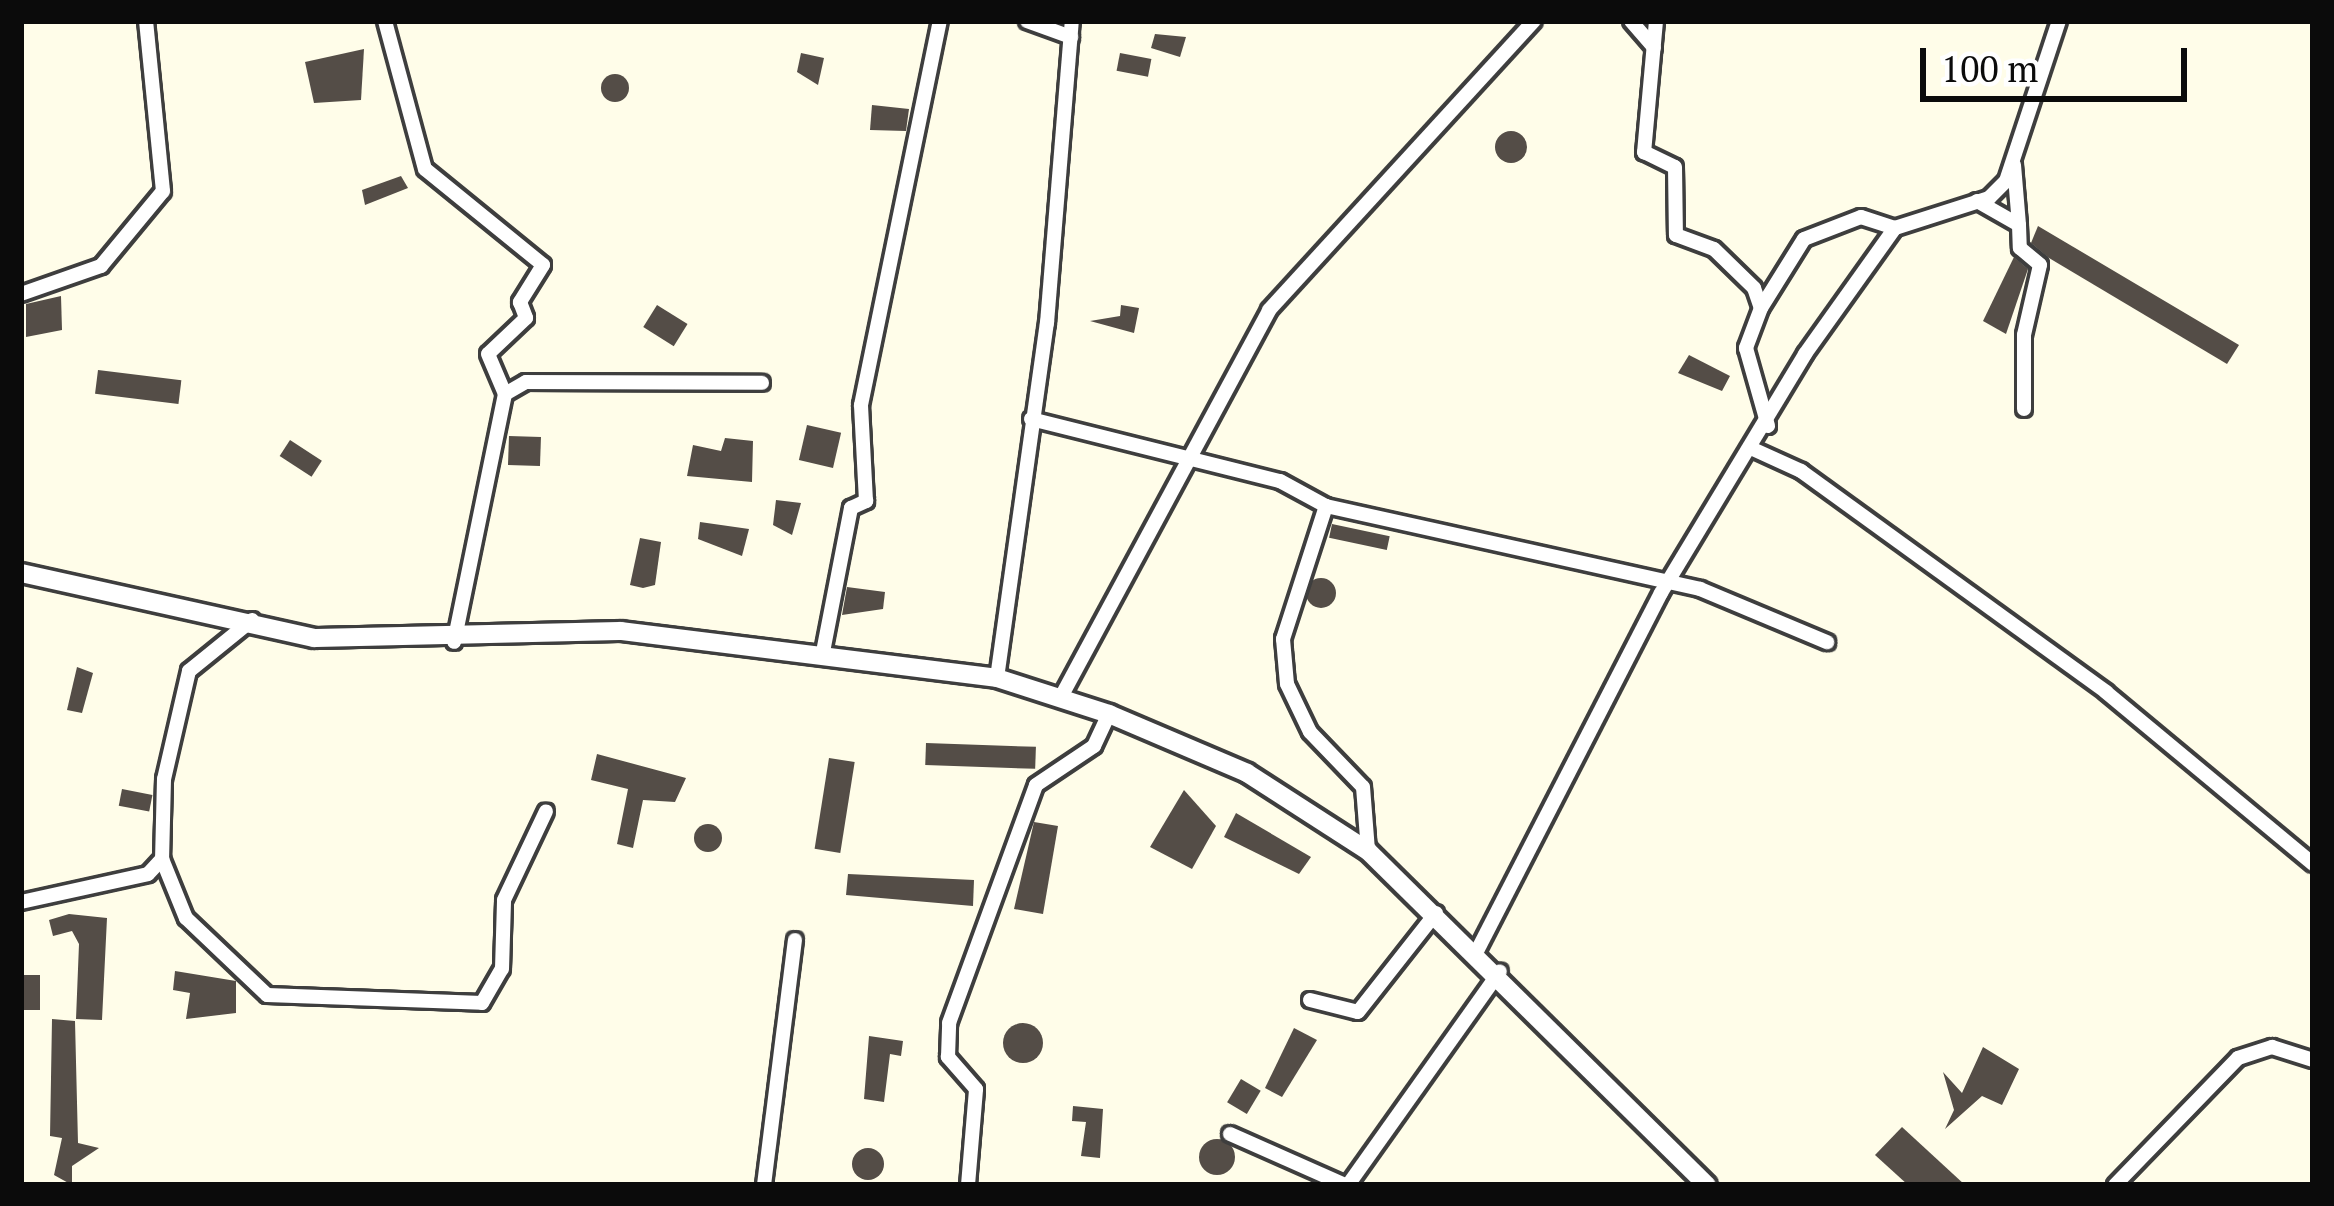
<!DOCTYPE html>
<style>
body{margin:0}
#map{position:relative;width:2334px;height:1206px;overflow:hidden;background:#fffde9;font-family:"PT Serif",serif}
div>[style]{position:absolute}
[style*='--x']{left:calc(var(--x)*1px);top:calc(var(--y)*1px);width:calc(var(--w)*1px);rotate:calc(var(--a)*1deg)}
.building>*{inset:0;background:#544d47;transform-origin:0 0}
.round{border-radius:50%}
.roads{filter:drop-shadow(3px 0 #3e3e3e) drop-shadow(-3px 0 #3e3e3e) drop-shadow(0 3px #3e3e3e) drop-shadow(0 -3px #3e3e3e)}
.minor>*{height:14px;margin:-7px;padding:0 7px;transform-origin:7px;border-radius:7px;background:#fff}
.tertiary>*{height:18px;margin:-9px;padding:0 9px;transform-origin:9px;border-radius:9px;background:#fff}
span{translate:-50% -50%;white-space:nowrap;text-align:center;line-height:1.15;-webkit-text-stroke:12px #fff;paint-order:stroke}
.frame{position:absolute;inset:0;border:24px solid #0b0b0b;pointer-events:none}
.scale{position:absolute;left:1920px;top:48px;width:267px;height:54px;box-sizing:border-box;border:6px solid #0b0b0b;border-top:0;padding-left:15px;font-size:36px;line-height:42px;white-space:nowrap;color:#0b0b0b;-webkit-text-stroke:9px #fff;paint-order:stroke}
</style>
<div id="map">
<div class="building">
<div style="clip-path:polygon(1155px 34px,1186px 37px,1180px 57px,1151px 48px)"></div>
<div style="clip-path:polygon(364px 49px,361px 100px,314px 103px,305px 62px)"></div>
<div style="clip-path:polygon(801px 53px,824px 58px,818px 85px,797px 72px)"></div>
<div style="left:1120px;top:53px;width:32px;height:18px;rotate:11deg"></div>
<div class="round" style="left:601px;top:74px;width:28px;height:28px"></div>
<div style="clip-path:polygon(872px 105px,909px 109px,906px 131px,870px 130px)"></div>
<div class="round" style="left:1495px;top:131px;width:32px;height:32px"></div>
<div style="clip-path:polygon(401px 176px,408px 188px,365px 205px,362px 190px)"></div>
<div style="clip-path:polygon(2038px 226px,2239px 345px,2227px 364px,2049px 258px,2031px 243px)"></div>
<div style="clip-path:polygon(2014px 257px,2028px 269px,2006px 334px,1983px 321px)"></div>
<div style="clip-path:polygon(61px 296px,62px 330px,26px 337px,26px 304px)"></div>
<div style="left:657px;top:305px;width:36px;height:26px;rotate:32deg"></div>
<div style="clip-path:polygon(1121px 305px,1139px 308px,1134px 333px,1090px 321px,1120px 316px)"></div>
<div style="clip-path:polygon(1689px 355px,1730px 376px,1722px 391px,1678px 373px)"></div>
<div style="left:98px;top:370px;width:84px;height:24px;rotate:7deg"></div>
<div style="left:807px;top:425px;width:35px;height:36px;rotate:13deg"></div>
<div style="left:509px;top:436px;width:32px;height:29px;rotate:2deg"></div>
<div style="clip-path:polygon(725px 438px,753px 441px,752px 482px,687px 476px,693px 445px,721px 451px)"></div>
<div style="left:290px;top:440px;width:38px;height:19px;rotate:33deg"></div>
<div style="clip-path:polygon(776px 500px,801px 503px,792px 535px,773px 525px)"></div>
<div style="clip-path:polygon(700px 522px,749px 529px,742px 556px,698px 539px)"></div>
<div style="left:1332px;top:524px;width:59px;height:14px;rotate:12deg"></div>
<div style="clip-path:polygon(640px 538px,661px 542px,655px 585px,643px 588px,630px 585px)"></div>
<div class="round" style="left:1306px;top:578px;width:30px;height:30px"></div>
<div style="clip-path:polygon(847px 587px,885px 592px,883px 609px,842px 615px)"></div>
<div style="clip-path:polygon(77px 667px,93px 673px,82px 713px,67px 710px)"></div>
<div style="left:926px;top:743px;width:110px;height:22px;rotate:2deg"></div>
<div style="clip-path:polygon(597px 754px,686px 778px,675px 802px,643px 800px,633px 848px,617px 844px,628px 789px,591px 780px)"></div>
<div style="left:829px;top:758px;width:26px;height:92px;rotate:9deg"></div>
<div style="left:122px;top:789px;width:31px;height:17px;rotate:11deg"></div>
<div style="clip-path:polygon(1184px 790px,1216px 826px,1192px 869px,1150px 847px)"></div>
<div style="clip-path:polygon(1236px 813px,1311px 857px,1299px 874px,1224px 837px)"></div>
<div style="clip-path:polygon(1034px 822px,1058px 826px,1043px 914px,1014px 909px)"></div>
<div class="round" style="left:694px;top:824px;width:28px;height:28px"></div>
<div style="clip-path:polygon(848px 874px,974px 880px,973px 906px,846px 895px)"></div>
<div style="clip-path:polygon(69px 914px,107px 918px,102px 1020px,76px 1019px,79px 944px,72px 931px,53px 936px,49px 920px)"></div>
<div style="clip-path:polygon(175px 971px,236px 981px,236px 1013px,186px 1019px,190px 993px,173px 990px)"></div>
<div style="left:40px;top:975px;width:35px;height:19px;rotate:90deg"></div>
<div style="clip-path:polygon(52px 1019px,75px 1021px,78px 1143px,99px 1148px,72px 1166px,72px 1185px,54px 1175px,62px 1138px,50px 1136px)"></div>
<div class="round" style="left:1003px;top:1023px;width:40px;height:40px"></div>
<div style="clip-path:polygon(1294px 1028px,1317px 1040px,1282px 1097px,1265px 1088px)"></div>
<div style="clip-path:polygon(869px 1036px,903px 1041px,901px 1056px,890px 1054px,884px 1102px,864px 1099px)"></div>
<div style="clip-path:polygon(1983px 1047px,2019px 1069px,2002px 1105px,1982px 1096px,1945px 1129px,1954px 1110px,1943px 1072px,1962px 1093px)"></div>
<div style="left:1241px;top:1079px;width:23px;height:27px;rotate:31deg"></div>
<div style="clip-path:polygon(1073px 1106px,1103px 1109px,1100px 1158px,1081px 1156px,1086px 1122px,1072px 1121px)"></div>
<div style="clip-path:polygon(1902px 1127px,1965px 1185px,1908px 1185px,1875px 1155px)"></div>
<div class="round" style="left:1199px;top:1139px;width:36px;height:36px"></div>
<div class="round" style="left:852px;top:1148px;width:32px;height:32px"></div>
</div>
<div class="roads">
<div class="minor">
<div style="--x:385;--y:21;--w:153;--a:74.9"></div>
<div style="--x:425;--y:169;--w:152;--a:39.1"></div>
<div style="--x:543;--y:265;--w:44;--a:121.9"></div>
<div style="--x:520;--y:302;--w:17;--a:69"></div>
<div style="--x:526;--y:318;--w:52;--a:136.5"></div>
<div style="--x:488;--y:354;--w:43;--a:67"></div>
<div style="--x:505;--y:394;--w:253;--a:101.6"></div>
<div style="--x:1027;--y:21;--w:47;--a:20"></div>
<div style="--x:1631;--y:21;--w:35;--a:49"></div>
<div style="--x:1656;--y:21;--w:132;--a:95.2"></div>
<div style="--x:1644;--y:152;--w:34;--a:26"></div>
<div style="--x:1675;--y:167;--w:68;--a:89.2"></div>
<div style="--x:1676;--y:235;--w:40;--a:20.2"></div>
<div style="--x:1714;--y:249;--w:56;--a:44.3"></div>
<div style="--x:1754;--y:288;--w:21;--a:71"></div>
<div style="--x:1761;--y:308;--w:43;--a:110.6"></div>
<div style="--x:1746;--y:348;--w:81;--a:74.2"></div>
<div style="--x:2014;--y:165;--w:60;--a:85.2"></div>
<div style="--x:1977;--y:201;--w:48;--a:29.7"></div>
<div style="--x:2019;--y:225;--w:23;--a:88"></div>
<div style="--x:2020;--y:248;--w:26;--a:40"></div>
<div style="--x:2040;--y:265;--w:72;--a:102.9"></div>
<div style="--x:2024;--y:335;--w:74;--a:90"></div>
<div style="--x:21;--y:294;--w:85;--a:-19.3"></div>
<div style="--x:101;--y:266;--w:97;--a:-50.4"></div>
<div style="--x:163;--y:191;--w:171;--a:-95.7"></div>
<div style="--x:1761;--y:308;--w:81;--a:-58.1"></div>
<div style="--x:1804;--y:239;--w:61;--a:-21.1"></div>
<div style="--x:1861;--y:217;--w:36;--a:18"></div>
<div style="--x:505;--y:394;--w:24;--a:-30"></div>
<div style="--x:526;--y:382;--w:236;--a:0.2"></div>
<div style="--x:1031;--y:419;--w:257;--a:14"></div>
<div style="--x:1280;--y:481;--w:52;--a:28.5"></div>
<div style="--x:1326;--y:506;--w:383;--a:12.5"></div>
<div style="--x:1700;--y:589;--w:138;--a:22.7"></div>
<div style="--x:1755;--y:450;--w:51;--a:24.5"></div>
<div style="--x:1801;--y:471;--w:377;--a:35.9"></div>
<div style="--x:2106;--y:692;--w:269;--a:39.7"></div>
<div style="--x:1326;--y:506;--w:140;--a:107.9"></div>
<div style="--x:1283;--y:639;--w:45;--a:84.9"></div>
<div style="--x:1287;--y:684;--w:53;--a:64.4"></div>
<div style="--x:1310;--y:732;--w:76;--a:46.1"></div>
<div style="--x:1363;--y:787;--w:64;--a:85.5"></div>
<div style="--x:252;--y:620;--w:81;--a:141"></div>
<div style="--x:189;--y:671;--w:111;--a:103"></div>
<div style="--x:164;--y:779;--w:80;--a:91.4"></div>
<div style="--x:162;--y:859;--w:64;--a:67.9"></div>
<div style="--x:186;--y:918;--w:112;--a:43.5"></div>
<div style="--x:267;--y:995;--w:215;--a:2.1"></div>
<div style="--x:482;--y:1003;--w:39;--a:-60"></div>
<div style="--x:502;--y:969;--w:69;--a:-88.3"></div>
<div style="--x:504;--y:900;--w:98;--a:-64.7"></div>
<div style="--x:823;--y:652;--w:147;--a:-79"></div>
<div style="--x:851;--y:508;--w:17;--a:-25"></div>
<div style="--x:866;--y:501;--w:96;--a:-93"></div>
<div style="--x:861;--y:405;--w:392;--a:-78.4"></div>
<div style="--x:997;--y:678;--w:359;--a:-82"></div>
<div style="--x:1047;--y:323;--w:303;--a:-85.3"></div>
<div style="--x:1061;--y:697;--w:439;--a:-61.7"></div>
<div style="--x:1269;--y:310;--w:392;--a:-47.5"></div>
<div style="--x:21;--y:902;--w:130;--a:-12.4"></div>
<div style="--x:148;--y:874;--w:21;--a:-47"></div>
<div style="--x:1478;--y:949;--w:400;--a:-62.8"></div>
<div style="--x:1661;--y:593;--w:279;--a:-58.9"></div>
<div style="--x:1805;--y:354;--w:155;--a:-54.5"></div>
<div style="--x:1895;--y:228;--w:99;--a:-17.7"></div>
<div style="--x:1989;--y:198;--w:24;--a:-45"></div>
<div style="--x:2006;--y:181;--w:169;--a:-71.7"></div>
<div style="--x:1310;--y:1000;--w:49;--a:14"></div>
<div style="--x:1358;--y:1012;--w:126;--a:-51.8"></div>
<div style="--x:1230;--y:1134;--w:126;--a:23.9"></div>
<div style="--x:764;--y:1185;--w:247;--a:-82.8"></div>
<div style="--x:968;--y:1185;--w:96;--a:-85.2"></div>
<div style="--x:976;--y:1089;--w:43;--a:-131.2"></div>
<div style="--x:948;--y:1057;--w:34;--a:-88"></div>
<div style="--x:949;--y:1023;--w:253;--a:-69.9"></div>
<div style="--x:1036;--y:785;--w:70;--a:-33.9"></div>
<div style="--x:1094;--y:746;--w:35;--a:-65"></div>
<div style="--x:1348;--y:1185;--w:262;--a:-54.6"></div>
<div style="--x:2115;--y:1185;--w:177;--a:-45.9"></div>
<div style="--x:2238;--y:1058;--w:36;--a:-18"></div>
<div style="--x:2272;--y:1047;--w:43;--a:17.6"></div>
</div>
<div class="tertiary">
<div style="--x:21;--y:573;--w:300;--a:12.5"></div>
<div style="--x:314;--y:638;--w:307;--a:-1.3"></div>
<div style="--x:621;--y:631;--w:379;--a:7.1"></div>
<div style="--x:997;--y:678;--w:118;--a:17.8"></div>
<div style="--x:1109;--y:714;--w:150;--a:23.1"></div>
<div style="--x:1247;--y:773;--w:144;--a:32.8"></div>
<div style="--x:1368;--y:851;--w:476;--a:44.6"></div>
</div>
</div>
<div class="frame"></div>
<div class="scale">100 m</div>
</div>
